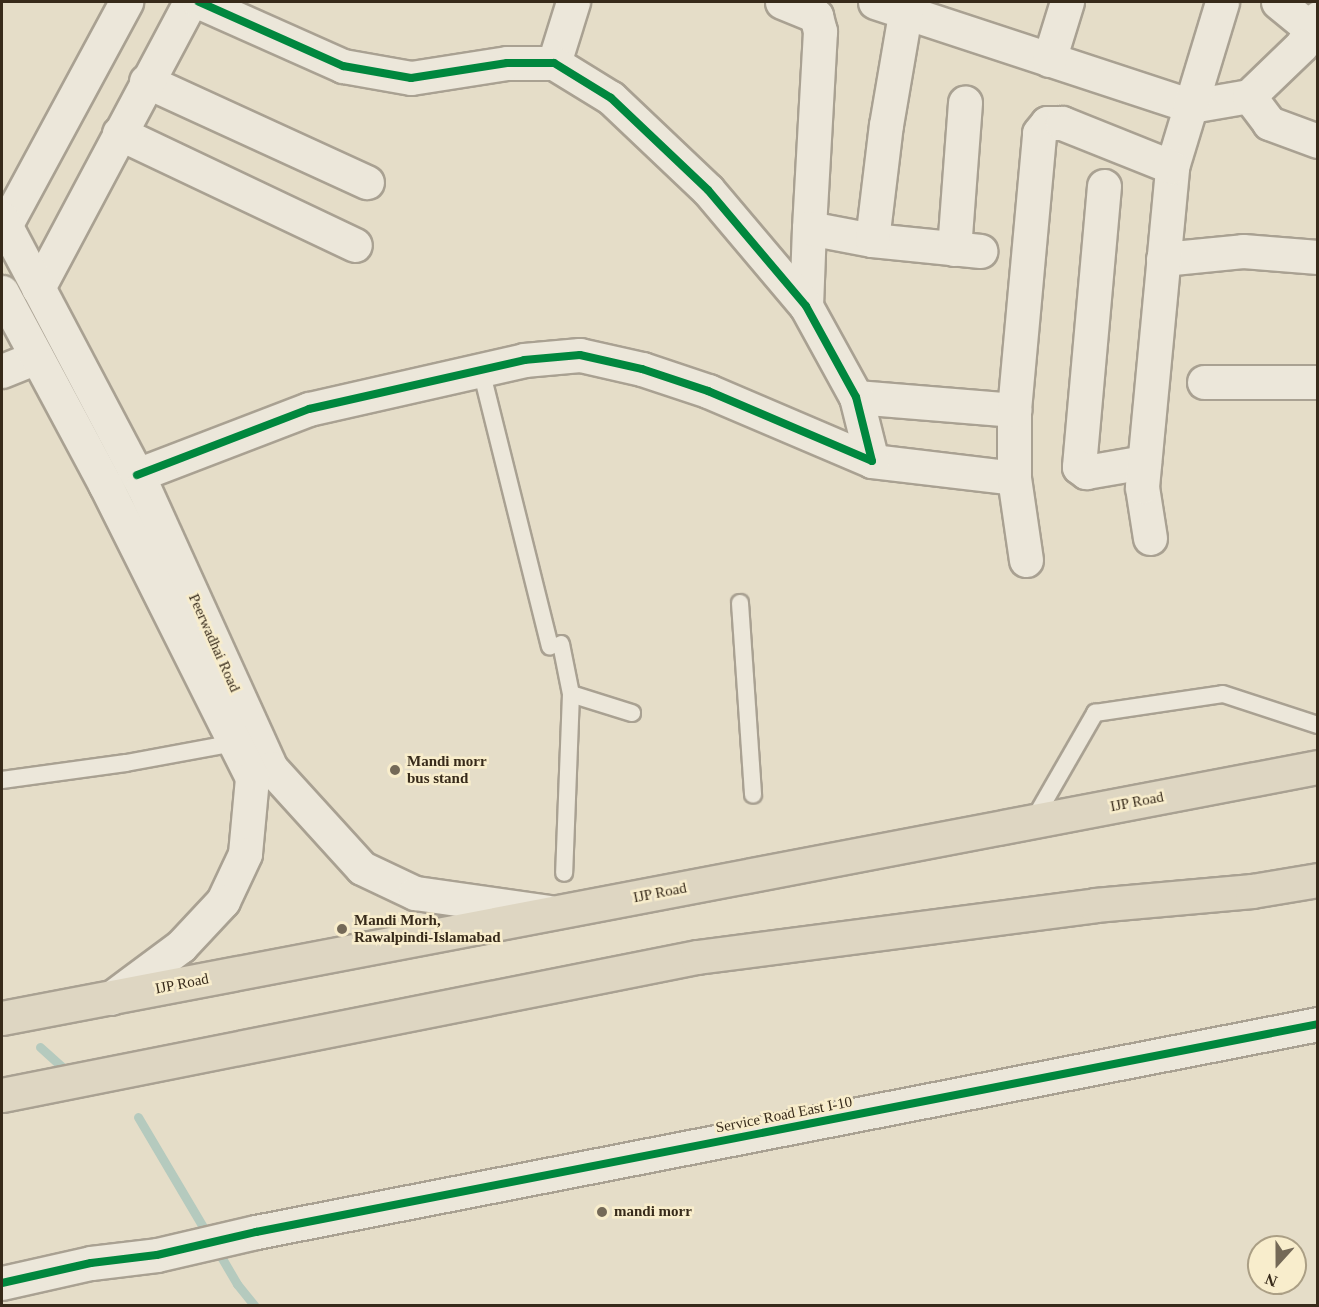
<!DOCTYPE html>
<style>
body{margin:0}
#map{position:relative;width:1319px;height:1307px;overflow:hidden;background:#e5ddc8;font-family:Georgia,serif}
div>[style]{position:absolute}
[style*='--x']{left:calc(var(--x)*1px);top:calc(var(--y)*1px);width:calc(var(--w)*1px);rotate:calc(var(--a)*1deg)}
.stream>*{height:9px;margin:-4.5px;padding:0 4.5px;transform-origin:4.5px;border-radius:4.5px;background:#b5cabe}
.roads{filter:drop-shadow(2px 0 #a9a192) drop-shadow(-2px 0 #a9a192) drop-shadow(0 2px #a9a192) drop-shadow(0 -2px #a9a192)}
.service>*{height:16px;margin:-8px;padding:0 8px;transform-origin:8px;border-radius:8px;background:#ece7da}
.minor>*{height:33px;margin:-16.5px;padding:0 16.5px;transform-origin:16.5px;border-radius:16.5px;background:#ece7da}
.tertiary>*{height:33px;margin:-16.5px;padding:0 16.5px;transform-origin:16.5px;border-radius:16.5px;background:#ece7da}
.secondary>*{height:33px;margin:-16.5px;padding:0 16.5px;transform-origin:16.5px;border-radius:16.5px;background:#ece7da}
.trunk>*{height:33px;margin:-16.5px;padding:0 16.5px;transform-origin:16.5px;border-radius:16.5px;background:#ded6c2}
.cycleway>*{height:8px;margin:-4px;padding:0 4px;transform-origin:4px;border-radius:4px;background:#00873e}
.dots>*{width:16px;height:16px;translate:-50% -50%;box-sizing:border-box;border:3px solid #f8edcc;border-radius:50%}
span{translate:-50% -50%;white-space:nowrap;text-align:center;line-height:1.15;-webkit-text-stroke:5px #f8edcc;paint-order:stroke}
.street-label{font-size:15px;color:#372a1a}
.poi-label{font-size:15px;color:#372a1a;font-weight:700}
.left{translate:0 -50%;text-align:left}
.frame{position:absolute;inset:0;border:3px solid #372a1a;pointer-events:none}
.north{position:absolute;left:1247px;top:1235px;width:60px;height:60px;box-sizing:border-box;background:#f8edcc;border:2px solid #ab9f85;border-radius:50%;rotate:201deg;font-size:16px;font-weight:700;line-height:24px;text-align:center;color:#372a1a}
.north::after{content:'';display:block;margin:auto;width:21px;height:27px;background:#746957;clip-path:polygon(50% 0,100% 100%,50% 72%,0 100%)}
</style>
<div id="map">
<div class="stream">
<div style="--x:40;--y:1047;--w:30;--a:42"></div>
<div style="--x:138;--y:1117;--w:139;--a:59.4"></div>
<div style="--x:216;--y:1248;--w:42;--a:59.7"></div>
<div style="--x:237;--y:1284;--w:28;--a:51"></div>
</div>
<div class="roads">
<div class="service">
<div style="--x:481;--y:370;--w:285;--a:76"></div>
<div style="--x:740;--y:603;--w:192;--a:86.1"></div>
<div style="--x:561;--y:644;--w:51;--a:78.7"></div>
<div style="--x:571;--y:694;--w:179;--a:92.2"></div>
<div style="--x:571;--y:694;--w:64;--a:17.3"></div>
<div style="--x:2;--y:780;--w:125;--a:-7.8"></div>
<div style="--x:126;--y:763;--w:111;--a:-10.4"></div>
<div style="--x:1033;--y:821;--w:125;--a:-60.1"></div>
<div style="--x:1095;--y:713;--w:129;--a:-8.4"></div>
<div style="--x:1223;--y:694;--w:100;--a:18.1"></div>
</div>
<div class="minor">
<div style="--x:782;--y:2;--w:37;--a:22"></div>
<div style="--x:816;--y:16;--w:16;--a:75"></div>
<div style="--x:820;--y:31;--w:197;--a:93.2"></div>
<div style="--x:875;--y:2;--w:333;--a:18.2"></div>
<div style="--x:1191;--y:106;--w:59;--a:-9.8"></div>
<div style="--x:1278;--y:2;--w:43;--a:39.3"></div>
<div style="--x:1318;--y:18;--w:31;--a:121"></div>
<div style="--x:1302;--y:45;--w:74;--a:136.1"></div>
<div style="--x:1249;--y:96;--w:34;--a:53"></div>
<div style="--x:1269;--y:123;--w:52;--a:20.2"></div>
<div style="--x:1049;--y:60;--w:61;--a:-72.8"></div>
<div style="--x:554;--y:63;--w:64;--a:-72.7"></div>
<div style="--x:146;--y:81;--w:243;--a:24.6"></div>
<div style="--x:119;--y:133;--w:261;--a:25.4"></div>
<div style="--x:1104;--y:186;--w:282;--a:95.1"></div>
<div style="--x:1079;--y:467;--w:9;--a:36"></div>
<div style="--x:1086;--y:472;--w:59;--a:-9.8"></div>
<div style="--x:5;--y:226;--w:255;--a:-61.6"></div>
<div style="--x:872;--y:240;--w:109;--a:5.8"></div>
<div style="--x:954;--y:249;--w:147;--a:-85.7"></div>
<div style="--x:1163;--y:259;--w:80;--a:-5.7"></div>
<div style="--x:1243;--y:251;--w:75;--a:4.6"></div>
<div style="--x:38;--y:288;--w:324;--a:-62"></div>
<div style="--x:806;--y:306;--w:78;--a:-87.8"></div>
<div style="--x:809;--y:228;--w:64;--a:10.8"></div>
<div style="--x:872;--y:240;--w:116;--a:-83.1"></div>
<div style="--x:886;--y:125;--w:125;--a:-80.3"></div>
<div style="--x:2;--y:371;--w:37;--a:-22"></div>
<div style="--x:1204;--y:382;--w:114;--a:0"></div>
<div style="--x:856;--y:397;--w:159;--a:4.7"></div>
<div style="--x:872;--y:461;--w:143;--a:6.8"></div>
<div style="--x:137;--y:475;--w:184;--a:-21"></div>
<div style="--x:309;--y:409;--w:221;--a:-12.8"></div>
<div style="--x:524;--y:360;--w:56;--a:-5.1"></div>
<div style="--x:580;--y:355;--w:64;--a:12.7"></div>
<div style="--x:642;--y:369;--w:70;--a:18.4"></div>
<div style="--x:708;--y:391;--w:178;--a:23.1"></div>
<div style="--x:872;--y:461;--w:66;--a:-104"></div>
<div style="--x:856;--y:397;--w:104;--a:-118.8"></div>
<div style="--x:806;--y:306;--w:152;--a:-130.2"></div>
<div style="--x:708;--y:190;--w:134;--a:-136.5"></div>
<div style="--x:611;--y:98;--w:67;--a:-148.4"></div>
<div style="--x:554;--y:63;--w:47;--a:180"></div>
<div style="--x:507;--y:63;--w:97;--a:171.1"></div>
<div style="--x:411;--y:78;--w:69;--a:-170"></div>
<div style="--x:343;--y:66;--w:158;--a:-156"></div>
<div style="--x:1150;--y:538;--w:52;--a:-98.9"></div>
<div style="--x:1142;--y:487;--w:321;--a:-84.6"></div>
<div style="--x:1172;--y:167;--w:172;--a:-73.1"></div>
<div style="--x:1026;--y:560;--w:83;--a:-98.3"></div>
<div style="--x:1014;--y:478;--w:68;--a:-90"></div>
<div style="--x:1014;--y:410;--w:278;--a:-84.8"></div>
<div style="--x:1039;--y:133;--w:13;--a:-51"></div>
<div style="--x:1047;--y:123;--w:15;--a:0"></div>
<div style="--x:1062;--y:123;--w:118;--a:21.8"></div>
</div>
<div class="tertiary">
<div style="--x:2;--y:1283;--w:91;--a:-12.7"></div>
<div style="--x:91;--y:1263;--w:66;--a:-6.9"></div>
<div style="--x:157;--y:1255;--w:102;--a:-13.1"></div>
<div style="--x:256;--y:1232;--w:1082;--a:-11.08"></div>
</div>
<div class="secondary">
<div style="--x:2;--y:219;--w:302;--a:62.2"></div>
<div style="--x:143;--y:486;--w:310;--a:65.6"></div>
<div style="--x:271;--y:768;--w:135;--a:47.7"></div>
<div style="--x:362;--y:868;--w:59;--a:25.3"></div>
<div style="--x:415;--y:893;--w:134;--a:8.1"></div>
<div style="--x:2;--y:292;--w:218;--a:61.8"></div>
<div style="--x:105;--y:484;--w:329;--a:63.4"></div>
<div style="--x:252;--y:778;--w:76;--a:95.3"></div>
<div style="--x:245;--y:854;--w:52;--a:115.1"></div>
<div style="--x:223;--y:901;--w:62;--a:133"></div>
<div style="--x:181;--y:946;--w:87;--a:143.4"></div>
</div>
<div class="trunk">
<div style="--x:2;--y:1018;--w:1340;--a:-10.8"></div>
<div style="--x:2;--y:1095;--w:709;--a:-11.23"></div>
<div style="--x:697;--y:957;--w:401;--a:-7.4"></div>
<div style="--x:1095;--y:905;--w:158;--a:-5.1"></div>
<div style="--x:1252;--y:891;--w:67;--a:-9.5"></div>
</div>
</div>
<div class="cycleway">
<div style="--x:137;--y:475;--w:184;--a:-21"></div>
<div style="--x:309;--y:409;--w:221;--a:-12.8"></div>
<div style="--x:524;--y:360;--w:56;--a:-5.1"></div>
<div style="--x:580;--y:355;--w:64;--a:12.7"></div>
<div style="--x:642;--y:369;--w:70;--a:18.4"></div>
<div style="--x:708;--y:391;--w:178;--a:23.1"></div>
<div style="--x:872;--y:461;--w:66;--a:-104"></div>
<div style="--x:856;--y:397;--w:104;--a:-118.8"></div>
<div style="--x:806;--y:306;--w:152;--a:-130.2"></div>
<div style="--x:708;--y:190;--w:134;--a:-136.5"></div>
<div style="--x:611;--y:98;--w:67;--a:-148.4"></div>
<div style="--x:554;--y:63;--w:47;--a:180"></div>
<div style="--x:507;--y:63;--w:97;--a:171.1"></div>
<div style="--x:411;--y:78;--w:69;--a:-170"></div>
<div style="--x:343;--y:66;--w:158;--a:-156"></div>
<div style="--x:2;--y:1283;--w:91;--a:-12.7"></div>
<div style="--x:91;--y:1263;--w:66;--a:-6.9"></div>
<div style="--x:157;--y:1255;--w:102;--a:-13.1"></div>
<div style="--x:256;--y:1232;--w:1082;--a:-11.08"></div>
</div>
<div class="dots">
<div style="left:395px;top:770px;background:#746957"></div>
<div style="left:342px;top:929px;background:#746957"></div>
<div style="left:602px;top:1212px;background:#746957"></div>
</div>
<div class="street-label">
<span style="left:214px;top:643px;rotate:66deg">Peerwadhai Road</span>
<span style="left:1137px;top:802px;rotate:-11deg">IJP Road</span>
<span style="left:660px;top:893px;rotate:-11deg">IJP Road</span>
<span style="left:182px;top:984px;rotate:-11deg">IJP Road</span>
<span style="left:784px;top:1115px;rotate:-11deg">Service Road East I-10</span>
</div>
<div class="poi-label">
<span class="left" style="left:407px;top:770px">Mandi morr<br>bus stand</span>
<span class="left" style="left:354px;top:929px">Mandi Morh,<br>Rawalpindi-Islamabad</span>
<span class="left" style="left:614px;top:1212px">mandi morr</span>
</div>
<div class="frame"></div>
<div class="north">N</div>
</div>
